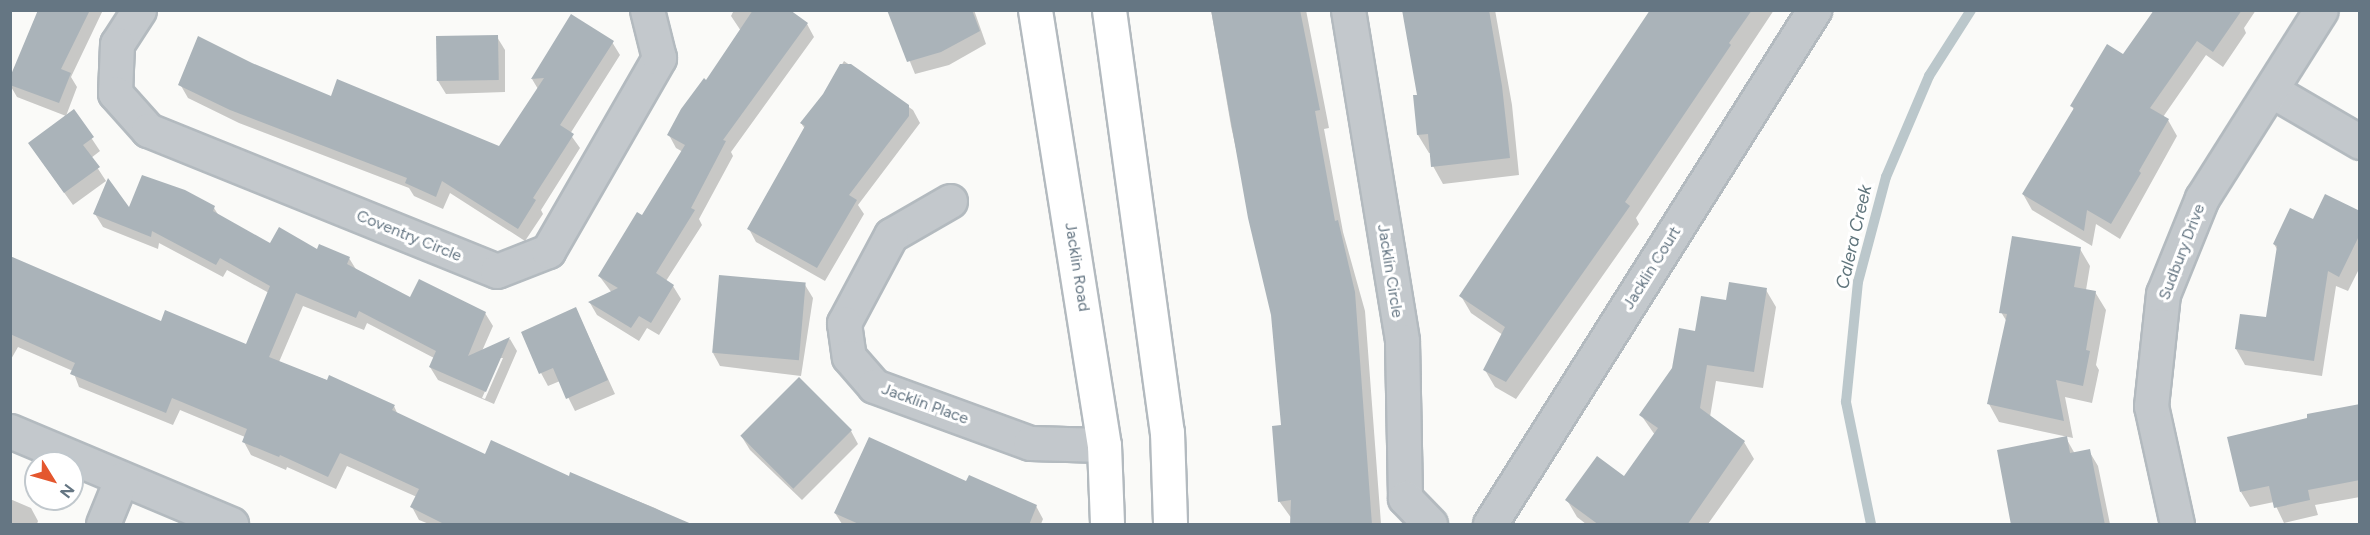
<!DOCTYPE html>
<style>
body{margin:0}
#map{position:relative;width:2370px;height:535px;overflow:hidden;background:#fafaf8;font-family:Figtree,sans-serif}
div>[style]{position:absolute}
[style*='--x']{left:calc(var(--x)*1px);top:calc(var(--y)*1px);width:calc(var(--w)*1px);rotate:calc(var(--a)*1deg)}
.shadow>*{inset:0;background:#0003}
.stream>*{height:10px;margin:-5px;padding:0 5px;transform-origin:5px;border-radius:5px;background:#bbc7cb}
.building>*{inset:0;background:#aab3b9;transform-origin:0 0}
.roads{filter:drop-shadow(2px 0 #b3babf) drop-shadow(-2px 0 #b3babf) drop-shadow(0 2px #b3babf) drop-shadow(0 -2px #b3babf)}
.street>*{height:33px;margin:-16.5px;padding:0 16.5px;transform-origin:16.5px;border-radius:16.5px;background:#c3c8cc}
.secondary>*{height:33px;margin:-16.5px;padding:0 16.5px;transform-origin:16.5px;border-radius:16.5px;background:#fff}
span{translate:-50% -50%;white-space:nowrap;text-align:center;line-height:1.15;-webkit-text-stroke:6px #fff;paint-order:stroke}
.street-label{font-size:16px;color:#657683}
.water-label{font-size:18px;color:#60757c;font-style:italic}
.frame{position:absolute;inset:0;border:12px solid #657683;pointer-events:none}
.north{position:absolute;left:24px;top:451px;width:60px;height:60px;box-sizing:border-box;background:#fff;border:2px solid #c1c8cd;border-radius:50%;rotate:127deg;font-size:16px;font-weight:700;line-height:24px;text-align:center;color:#657683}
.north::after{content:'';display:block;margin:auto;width:21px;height:27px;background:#e4572e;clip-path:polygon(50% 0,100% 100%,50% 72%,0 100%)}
</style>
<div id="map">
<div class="shadow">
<div style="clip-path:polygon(39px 10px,103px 10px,71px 77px,77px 87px,66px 116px,17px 97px,10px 85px)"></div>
<div style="clip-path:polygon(734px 10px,787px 10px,807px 24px,814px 37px,731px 152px,733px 156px,699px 219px,702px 225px,666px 281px,673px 286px,681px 299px,659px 335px,647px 328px,639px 341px,597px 315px,590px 303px,612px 293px,600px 277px,642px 217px,683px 152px,676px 148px,669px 135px,741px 31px,731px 16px)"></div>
<div style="clip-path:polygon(889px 10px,974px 10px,986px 44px,949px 65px,915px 74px)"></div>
<div style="clip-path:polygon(1211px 10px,1306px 10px,1329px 128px,1324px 129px,1343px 232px,1365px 311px,1381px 524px,1291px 524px,1292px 519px,1279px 501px,1282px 427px,1273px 315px,1231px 126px)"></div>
<div style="clip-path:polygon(1403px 10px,1495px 10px,1512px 105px,1519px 175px,1443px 184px,1433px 166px,1431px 153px,1429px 153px,1418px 135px,1414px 97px,1419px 96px)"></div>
<div style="clip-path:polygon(1653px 10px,1774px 10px,1636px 218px,1639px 224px,1516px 399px,1495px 387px,1485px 370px,1503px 335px,1471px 313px,1461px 296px)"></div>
<div style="clip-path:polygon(2156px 10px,2256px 10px,2244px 28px,2246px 33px,2223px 67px,2206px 55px,2163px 117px,2168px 120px,2177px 136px,2120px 239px,2096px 224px,2092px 246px,2032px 210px,2023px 194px,2074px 110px,2072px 106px,2124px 56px)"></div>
<div style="clip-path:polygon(497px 37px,505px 50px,505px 92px,446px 94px,438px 81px)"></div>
<div style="clip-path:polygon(612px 42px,620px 55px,570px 134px,580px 148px,541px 210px,543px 214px,525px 241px,450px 193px,443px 209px,414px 196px,409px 188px,239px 123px,188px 98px,180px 84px,251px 65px,332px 98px,500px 148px,538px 89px,532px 79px)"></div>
<div style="clip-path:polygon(844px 61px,913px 110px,920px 123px,858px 205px,864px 214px,825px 281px,756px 242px,749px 229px,805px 129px,801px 123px,824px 95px)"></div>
<div style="clip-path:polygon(74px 112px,100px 151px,91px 158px,106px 181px,73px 205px,38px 156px)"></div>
<div style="clip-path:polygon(evenodd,214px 208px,219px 216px,270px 245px,349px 258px,357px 271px,410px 299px,485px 313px,493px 326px,482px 351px,510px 339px,517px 351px,494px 404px,438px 380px,430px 367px,434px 358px,367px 323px,364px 330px,303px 306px,279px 362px,394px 406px,398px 415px,485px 456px,569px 478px,571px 474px,655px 508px,686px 524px,429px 524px,419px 520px,412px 507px,417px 497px,347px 466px,336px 489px,287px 467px,286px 470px,251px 455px,244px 442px,245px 437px,180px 410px,173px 425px,79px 387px,73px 371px,18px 347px,10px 361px,10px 258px,161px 323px,247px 346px,269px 293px,227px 270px,223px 277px,159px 243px,158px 249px,103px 227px,95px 214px,214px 208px,500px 358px,503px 358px,485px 399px,482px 398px,500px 358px)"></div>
<div style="clip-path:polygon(2360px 212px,2360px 267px,2348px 291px,2336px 286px,2322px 376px,2245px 365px,2236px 349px,2267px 319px,2278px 251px,2274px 244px,2314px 221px)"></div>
<div style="clip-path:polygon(2080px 249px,2090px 266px,2086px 290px,2095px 292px,2106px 310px,2096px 365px,2099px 370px,2092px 403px,2065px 397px,2073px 438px,1999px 422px,1989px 404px,2007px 322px,2001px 312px)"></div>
<div style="clip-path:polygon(805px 285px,813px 298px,801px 376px,720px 366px,713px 353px)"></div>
<div style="clip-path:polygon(1766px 290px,1776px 307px,1763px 388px,1716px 381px,1710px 417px,1744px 442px,1754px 459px,1708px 524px,1586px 524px,1577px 517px,1567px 500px,1624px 478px,1655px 435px,1641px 415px,1697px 333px,1727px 302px)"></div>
<div style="clip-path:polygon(576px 309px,615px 394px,575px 411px,560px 381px,548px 386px,541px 373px)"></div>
<div style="clip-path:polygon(2360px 406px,2360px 497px,2315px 505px,2318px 515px,2284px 523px,2274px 502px,2250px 507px,2241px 492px)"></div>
<div style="clip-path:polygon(851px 431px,858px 444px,802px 500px,750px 450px,742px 437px)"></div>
<div style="clip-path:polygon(2066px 438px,2075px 454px,2089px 451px,2098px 466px,2110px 524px,2013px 524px)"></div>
<div style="clip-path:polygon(967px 483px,1036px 506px,1043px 519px,1041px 524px,842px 524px,835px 513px)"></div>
<div style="clip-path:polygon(10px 499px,31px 508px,38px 521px,37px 524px,10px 524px)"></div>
</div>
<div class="stream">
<div style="--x:1871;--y:524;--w:125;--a:-101.6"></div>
<div style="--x:1846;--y:402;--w:121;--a:-84.3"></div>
<div style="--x:1858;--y:282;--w:109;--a:-75.1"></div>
<div style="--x:1886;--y:177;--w:110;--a:-66.9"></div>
<div style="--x:1929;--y:76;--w:78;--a:-57.5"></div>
</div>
<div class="building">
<div style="clip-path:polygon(38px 10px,90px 10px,61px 69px,71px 73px,59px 103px,10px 85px,10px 77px)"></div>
<div style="clip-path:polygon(753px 10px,790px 10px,808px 23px,723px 140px,726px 141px,691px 208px,695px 210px,656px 273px,674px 285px,651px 323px,639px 316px,631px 328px,588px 302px,618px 288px,598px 276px,637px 212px,642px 215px,685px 145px,667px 135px,681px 109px,704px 78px,706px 80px)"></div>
<div style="clip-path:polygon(887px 10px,972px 10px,980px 31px,941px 52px,907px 62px)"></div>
<div style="clip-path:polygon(1211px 10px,1300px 10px,1320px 110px,1315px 111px,1335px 221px,1338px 220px,1355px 292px,1372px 525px,1290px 525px,1291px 500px,1278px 502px,1272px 426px,1281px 425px,1271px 315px,1248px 218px)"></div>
<div style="clip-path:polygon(1402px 10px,1489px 10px,1502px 86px,1510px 158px,1431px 167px,1428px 134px,1417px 135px,1413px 95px,1417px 95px)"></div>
<div style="clip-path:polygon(1650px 10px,1752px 10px,1729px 43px,1731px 45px,1625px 202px,1630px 206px,1506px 382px,1483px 370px,1505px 327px,1459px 296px)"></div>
<div style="clip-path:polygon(2154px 10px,2242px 10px,2213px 52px,2197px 41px,2150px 108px,2169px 119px,2139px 171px,2141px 173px,2111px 224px,2087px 210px,2084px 231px,2022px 194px,2074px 108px,2070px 106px,2107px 44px,2123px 54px)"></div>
<div style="clip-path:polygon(571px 14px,614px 41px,560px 125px,574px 134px,533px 198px,536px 200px,518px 229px,442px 181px,436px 197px,405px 183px,407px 178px,230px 110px,178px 85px,198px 36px,252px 63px,331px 96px,337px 79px,499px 146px,544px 78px,531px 79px)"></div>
<div style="left:498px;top:35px;width:45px;height:62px;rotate:89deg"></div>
<div style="clip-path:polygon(840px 64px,851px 64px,909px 105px,909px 116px,849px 195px,857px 200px,817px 268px,747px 229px,805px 126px,800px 123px,823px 94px)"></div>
<div style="clip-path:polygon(74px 109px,94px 137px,83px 145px,100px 167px,64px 193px,28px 143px)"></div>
<div style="clip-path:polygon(142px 175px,185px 190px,215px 206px,213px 211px,270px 243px,279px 227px,317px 249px,319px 244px,350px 257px,347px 264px,410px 297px,419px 279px,486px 312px,468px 356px,510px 337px,486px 392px,429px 367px,436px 351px,359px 311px,356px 318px,296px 293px,269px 357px,327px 380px,329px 375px,395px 405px,392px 410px,485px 454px,491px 440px,569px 476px,570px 472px,694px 525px,446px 525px,410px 507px,419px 489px,367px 465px,340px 453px,328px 477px,280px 455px,279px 457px,242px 442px,247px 429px,172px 398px,166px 413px,70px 374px,75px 363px,10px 334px,10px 256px,161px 321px,165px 310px,246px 344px,270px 286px,220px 258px,216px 265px,152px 231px,151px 237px,93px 214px,108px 178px,129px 207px)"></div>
<div style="clip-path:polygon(2325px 194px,2360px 211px,2360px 234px,2339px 277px,2328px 271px,2314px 361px,2235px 349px,2240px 314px,2266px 317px,2277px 246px,2273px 244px,2290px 208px,2313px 219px)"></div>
<div style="clip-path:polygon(2012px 236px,2081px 247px,2074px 287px,2096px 291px,2086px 350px,2090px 351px,2083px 386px,2056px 380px,2064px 421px,1987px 404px,2007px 314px,1999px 313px)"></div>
<div style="left:719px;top:275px;width:87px;height:78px;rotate:5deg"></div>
<div style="clip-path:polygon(1729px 282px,1767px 288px,1754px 372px,1707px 365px,1700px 408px,1745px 441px,1687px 525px,1599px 525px,1565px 500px,1597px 456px,1624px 476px,1658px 428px,1639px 415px,1672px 368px,1679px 328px,1695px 331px,1701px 296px,1726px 300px)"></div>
<div style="clip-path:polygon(576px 307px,608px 380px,566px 399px,553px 368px,539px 374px,521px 332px)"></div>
<div style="left:799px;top:377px;width:75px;height:83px;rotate:45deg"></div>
<div style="clip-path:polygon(2360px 404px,2360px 480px,2308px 490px,2310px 500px,2274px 508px,2269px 486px,2240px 492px,2227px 437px,2307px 418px,2307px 414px)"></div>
<div style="clip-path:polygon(2067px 436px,2070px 453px,2090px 449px,2105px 525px,2011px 525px,1997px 450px)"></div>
<div style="clip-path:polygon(869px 437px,966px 481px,969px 475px,1037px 505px,1029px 525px,861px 525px,834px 513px)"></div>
</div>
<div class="roads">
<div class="street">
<div style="--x:139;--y:10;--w:40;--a:122.9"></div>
<div style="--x:117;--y:44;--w:49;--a:92.3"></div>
<div style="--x:115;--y:93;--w:50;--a:48.3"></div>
<div style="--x:148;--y:130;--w:376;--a:22"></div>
<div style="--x:497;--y:271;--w:55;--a:-21.4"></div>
<div style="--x:548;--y:251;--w:223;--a:-60.1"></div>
<div style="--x:659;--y:58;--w:49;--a:-104"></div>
<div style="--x:1348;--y:10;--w:335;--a:80.7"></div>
<div style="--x:1402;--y:341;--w:157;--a:88.9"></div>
<div style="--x:1405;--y:498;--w:36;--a:46"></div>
<div style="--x:2271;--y:90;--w:103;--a:30.3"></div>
<div style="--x:950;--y:201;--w:68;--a:150"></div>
<div style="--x:891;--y:235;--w:100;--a:118.1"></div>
<div style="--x:844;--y:323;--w:34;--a:82"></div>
<div style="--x:849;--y:357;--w:38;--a:49"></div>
<div style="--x:874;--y:386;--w:166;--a:20.1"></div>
<div style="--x:1030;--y:443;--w:74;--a:1.5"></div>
<div style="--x:10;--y:431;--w:240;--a:22.8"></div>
<div style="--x:103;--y:524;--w:48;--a:-67.8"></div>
<div style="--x:1490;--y:524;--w:608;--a:-57.77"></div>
<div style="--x:2177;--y:524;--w:121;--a:-102.4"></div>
<div style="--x:2151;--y:406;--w:113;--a:-83.9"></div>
<div style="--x:2163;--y:294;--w:104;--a:-67.9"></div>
<div style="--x:2202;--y:198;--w:222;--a:-57.7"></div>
</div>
<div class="secondary">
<div style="--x:1035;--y:10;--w:440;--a:81"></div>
<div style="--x:1104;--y:445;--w:79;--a:87.8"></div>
<div style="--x:1109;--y:10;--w:426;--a:82.2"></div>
<div style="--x:1167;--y:432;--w:92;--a:88.1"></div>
</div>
</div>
<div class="street-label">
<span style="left:409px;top:236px;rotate:22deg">Coventry Circle</span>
<span style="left:2182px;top:252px;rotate:-69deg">Sudbury Drive</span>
<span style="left:1077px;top:267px;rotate:81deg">Jacklin Road</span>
<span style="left:1652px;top:268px;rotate:-58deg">Jacklin Court</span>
<span style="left:1390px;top:271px;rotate:81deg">Jacklin Circle</span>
<span style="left:925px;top:404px;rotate:20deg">Jacklin Place</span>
</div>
<div class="water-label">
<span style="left:1854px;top:237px;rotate:-77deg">Calera Creek</span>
</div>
<div class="frame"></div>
<div class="north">N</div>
</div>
